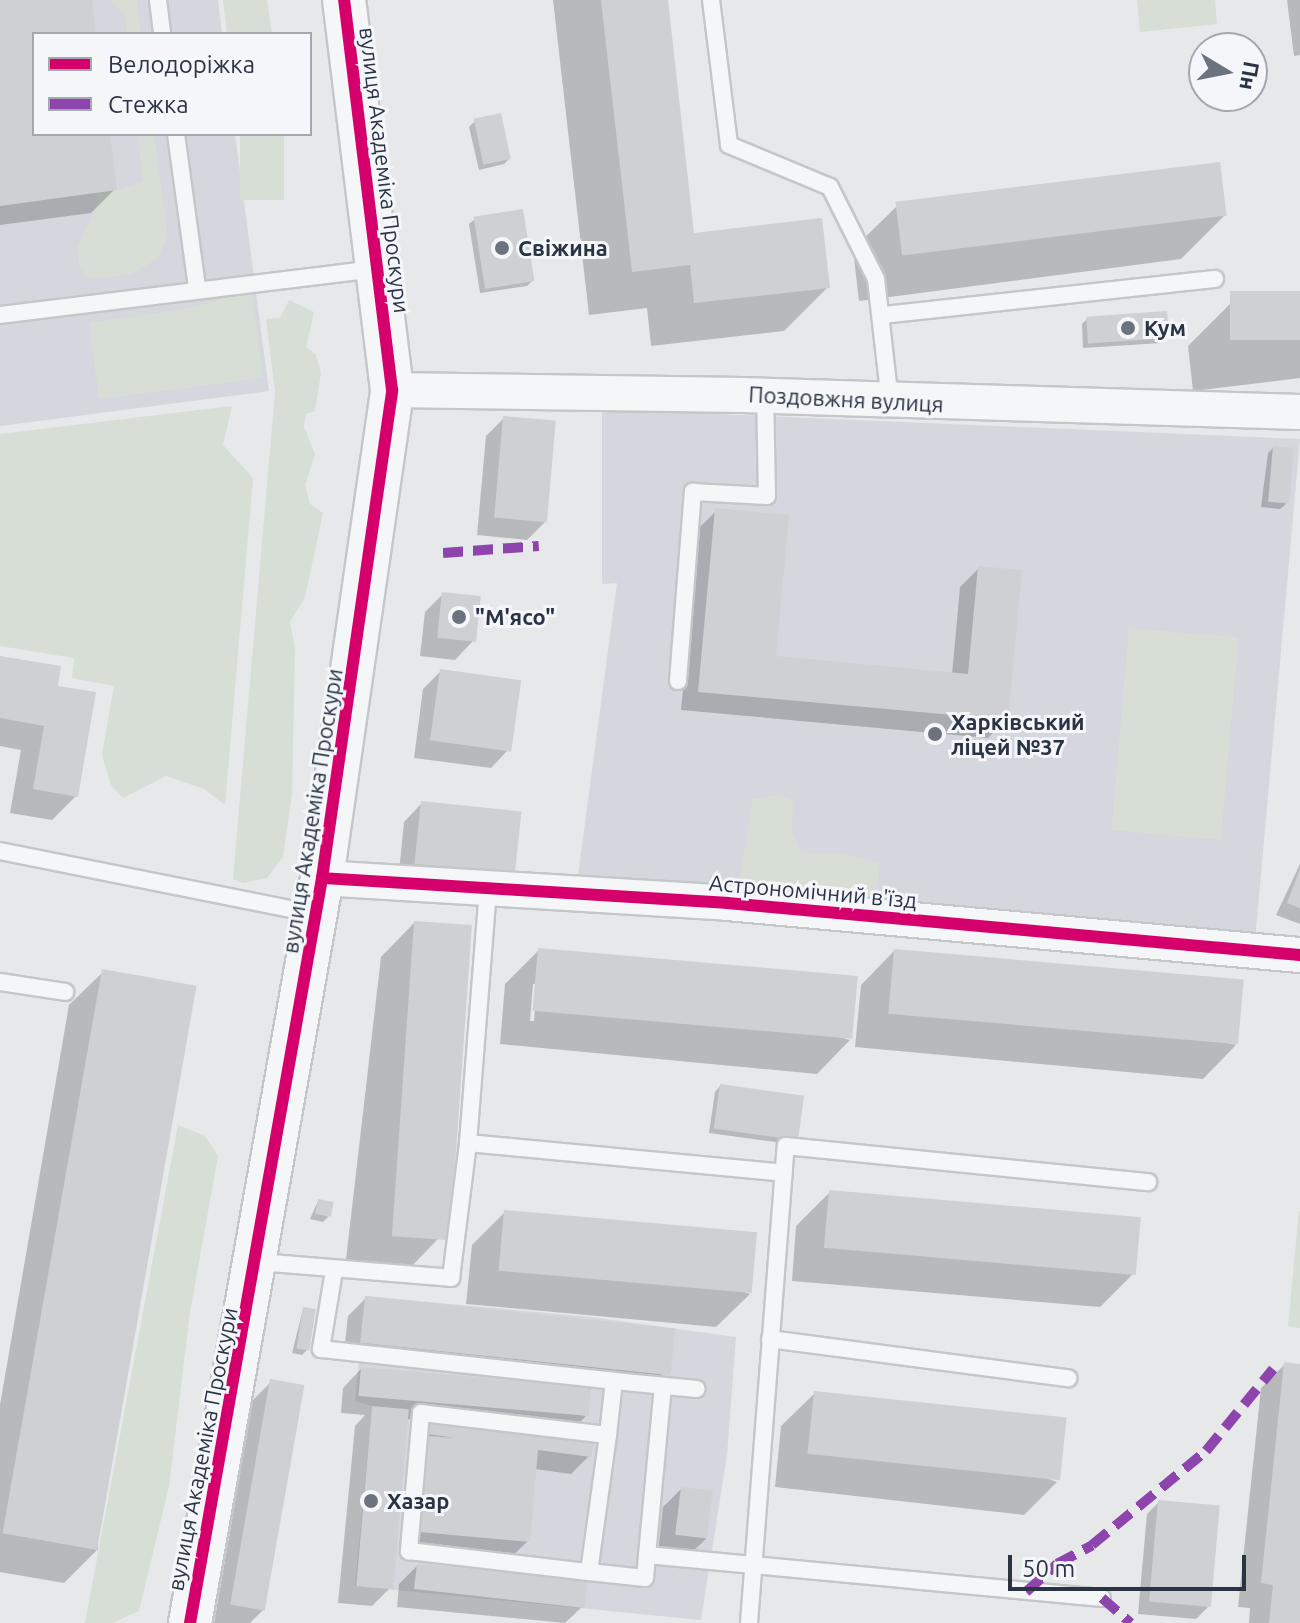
<!DOCTYPE html>
<meta charset="utf-8">
<style>
body{margin:0}
#map{position:relative;width:1300px;height:1623px;overflow:hidden;background:#e6e8ea;font-family:Ubuntu,sans-serif}
div>[style]{position:absolute}
[style*='--x']{left:calc(var(--x)*1px);top:calc(var(--y)*1px);width:calc(var(--w)*1px);rotate:calc(var(--a)*1deg)}
.built>*{inset:0;background:#d4d7dd}
.green>*{inset:0;background:#d6ded6;transform-origin:0 0}
.shadow>*{inset:0;background:#0003}
.building>*{inset:0;background:#ced0d3;transform-origin:0 0}
.roads{filter:drop-shadow(2px 0 #c4c6c8) drop-shadow(-2px 0 #c4c6c8) drop-shadow(0 2px #c4c6c8) drop-shadow(0 -2px #c4c6c8)}
.service>*{height:16px;margin:-8px;padding:0 8px;transform-origin:8px;border-radius:8px;background:#f5f6f7}
.minor>*{height:34px;margin:-17px;padding:0 17px;transform-origin:17px;border-radius:17px;background:#f5f6f7}
.tertiary>*{height:42px;margin:-21px;padding:0 21px;transform-origin:21px;border-radius:21px;background:#f5f6f7}
.quiet>*{height:10px;margin-top:-5px;transform-origin:0;background:repeating-linear-gradient(90deg,#8e44ad 0 20px,transparent 0 30px)}
.cycleway>*{height:12px;margin:-6px;padding:0 6px;transform-origin:6px;border-radius:6px;background:#d6006c}
.dots>*{width:22px;height:22px;translate:-50% -50%;box-sizing:border-box;border:4px solid #f4f6f9;border-radius:50%}
span{translate:-50% -50%;white-space:nowrap;text-align:center;line-height:1.15;-webkit-text-stroke:6px #f4f6f9;paint-order:stroke}
.street-label{font-size:22px;color:#2b3445}
.poi-label{font-size:22px;color:#2b3445;font-weight:700}
.left{translate:0 -50%;text-align:left}
.legend{position:absolute;left:32px;top:32px;width:280px;height:104px;box-sizing:border-box;background:#f4f6f9;border:2px solid #a4a8b1;margin:0;padding:10px 14px;list-style:none;font-size:24px;color:#2b3445}
.legend li{display:flex;align-items:center;gap:16px;height:40px}
.legend b{width:40px;border:2px solid #a4a8b1}
.north{position:absolute;left:1188px;top:32px;width:80px;height:80px;box-sizing:border-box;background:#f4f6f9;border:2px solid #a4a8b1;border-radius:50%;rotate:100deg;font-size:22px;font-weight:700;line-height:32px;text-align:center;color:#2b3445}
.north::after{content:'';display:block;margin:auto;width:28px;height:36px;background:#6c737f;clip-path:polygon(50% 0,100% 100%,50% 72%,0 100%)}
.scale{position:absolute;left:1008px;top:1555px;width:238px;height:36px;box-sizing:border-box;border:4px solid #2b3445;border-top:0;padding-left:10px;font-size:24px;line-height:28px;white-space:nowrap;color:#2b3445;-webkit-text-stroke:6px #f4f6f9;paint-order:stroke}
</style>
<div id="map">
<div class="built">
<div style="clip-path:polygon(0 0,218px 0,222px 34px,34px 34px,34px 134px,235px 134px,269px 391px,0 426px)"></div>
<div style="clip-path:polygon(602px 409px,1300px 439px,1255px 941px,577px 883px,617px 583px,602px 584px)"></div>
<div style="clip-path:polygon(365px 1296px,591px 1317px,736px 1337px,727px 1455px,701px 1620px,355px 1586px,372px 1406px,355px 1401px)"></div>
</div>
<div class="green">
<div style="clip-path:polygon(110px 0,137px 0,141px 34px,127px 34px,125px 16px)"></div>
<div style="clip-path:polygon(223px 0,267px 0,272px 34px,227px 34px)"></div>
<div style="clip-path:polygon(1137px 0,1215px 0,1217px 24px,1140px 32px)"></div>
<div style="clip-path:polygon(138px 134px,154px 134px,168px 236px,157px 259px,132px 274px,91px 279px,79px 267px,77px 249px,96px 208px,98px 189px,117px 190px,143px 182px)"></div>
<div style="left:240px;top:134px;width:44px;height:66px"></div>
<div style="clip-path:polygon(252px 289px,263px 378px,99px 399px,89px 323px,190px 308px)"></div>
<div style="clip-path:polygon(289px 300px,314px 312px,306px 347px,316px 355px,321px 373px,315px 411px,306px 414px,304px 427px,315px 454px,305px 485px,310px 504px,323px 513px,305px 597px,290px 622px,295px 648px,292px 793px,283px 857px,267px 878px,243px 883px,233px 879px,275px 392px,266px 319px,280px 318px)"></div>
<div style="clip-path:polygon(232px 406px,223px 445px,253px 478px,225px 805px,204px 789px,166px 776px,123px 798px,111px 785px,102px 755px,114px 686px,72px 678px,74px 658px,0 646px,0 434px)"></div>
<div style="left:1129px;top:628px;width:110px;height:203px;rotate:5deg"></div>
<div style="clip-path:polygon(775px 795px,793px 800px,792px 834px,802px 853px,842px 853px,880px 863px,877px 896px,739px 883px,753px 799px)"></div>
<div style="clip-path:polygon(178px 1125px,205px 1136px,218px 1156px,190px 1312px,169px 1486px,139px 1611px,112px 1623px,85px 1623px)"></div>
<div style="clip-path:polygon(1299px 1211px,1300px 1211px,1300px 1328px,1288px 1326px)"></div>
</div>
<div class="shadow">
<div style="clip-path:polygon(0 0,90px 0,94px 34px,34px 34px,34px 134px,108px 134px,115px 189px,91px 213px,0 225px)"></div>
<div style="clip-path:polygon(553px 0,666px 0,693px 235px,828px 287px,784px 331px,651px 346px,647px 308px,589px 315px)"></div>
<div style="clip-path:polygon(1287px 0,1300px 0,1300px 55px,1294px 56px)"></div>
<div style="clip-path:polygon(475px 121px,509px 159px,504px 164px,479px 170px,469px 127px)"></div>
<div style="clip-path:polygon(897px 206px,1225px 215px,1181px 259px,859px 301px,853px 249px)"></div>
<div style="clip-path:polygon(475px 219px,533px 280px,527px 286px,480px 293px,469px 224px)"></div>
<div style="clip-path:polygon(1300px 293px,1300px 378px,1193px 391px,1188px 346px,1232px 302px)"></div>
<div style="clip-path:polygon(1087px 319px,1167px 338px,1162px 343px,1083px 348px,1082px 324px)"></div>
<div style="clip-path:polygon(504px 418px,545px 522px,527px 540px,477px 535px,486px 436px)"></div>
<div style="clip-path:polygon(1273px 448px,1286px 504px,1280px 509px,1261px 507px,1268px 453px)"></div>
<div style="clip-path:polygon(716px 511px,773px 658px,952px 675px,960px 587px,979px 568px,1006px 719px,988px 738px,681px 710px,698px 529px)"></div>
<div style="clip-path:polygon(443px 594px,473px 641px,455px 660px,420px 656px,425px 612px)"></div>
<div style="clip-path:polygon(0 658px,56px 687px,76px 796px,52px 820px,10px 813px,21px 750px,0 746px)"></div>
<div style="clip-path:polygon(441px 671px,509px 749px,491px 768px,414px 758px,423px 689px)"></div>
<div style="clip-path:polygon(422px 803px,514px 873px,398px 882px,404px 822px)"></div>
<div style="clip-path:polygon(1300px 864px,1300px 924px,1276px 915px)"></div>
<div style="clip-path:polygon(414px 923px,437px 1240px,404px 1274px,345px 1268px,381px 957px)"></div>
<div style="clip-path:polygon(evenodd,539px 950px,850px 1040px,817px 1074px,500px 1044px,505px 984px,539px 950px,533px 984px,537px 984px,534px 1021px,530px 1021px,533px 984px)"></div>
<div style="clip-path:polygon(894px 951px,1236px 1045px,1203px 1079px,855px 1047px,861px 985px)"></div>
<div style="clip-path:polygon(103px 972px,98px 1549px,64px 1583px,0 1572px,0 1405px,69px 1005px)"></div>
<div style="clip-path:polygon(720px 1086px,796px 1139px,790px 1144px,709px 1133px,715px 1092px)"></div>
<div style="clip-path:polygon(830px 1192px,1134px 1273px,1100px 1307px,792px 1281px,796px 1226px)"></div>
<div style="clip-path:polygon(318px 1201px,328px 1217px,323px 1222px,310px 1219px)"></div>
<div style="clip-path:polygon(505px 1212px,750px 1294px,716px 1327px,466px 1304px,472px 1245px)"></div>
<div style="clip-path:polygon(366px 1298px,668px 1368px,650px 1386px,343px 1360px,348px 1316px)"></div>
<div style="clip-path:polygon(303px 1309px,308px 1349px,302px 1355px,292px 1353px)"></div>
<div style="clip-path:polygon(1285px 1364px,1300px 1366px,1300px 1623px,1249px 1623px,1250px 1608px,1238px 1607px,1261px 1388px)"></div>
<div style="clip-path:polygon(361px 1369px,586px 1416px,568px 1434px,589px 1456px,571px 1474px,535px 1469px,528px 1541px,509px 1559px,401px 1549px,412px 1440px,431px 1421px,406px 1419px,390px 1588px,372px 1606px,338px 1603px,355px 1426px,365px 1415px,341px 1413px,343px 1388px)"></div>
<div style="clip-path:polygon(271px 1382px,263px 1610px,250px 1623px,214px 1623px,253px 1400px)"></div>
<div style="clip-path:polygon(815px 1393px,1057px 1482px,1024px 1515px,775px 1487px,781px 1426px)"></div>
<div style="clip-path:polygon(681px 1489px,706px 1539px,687px 1557px,658px 1553px,663px 1507px)"></div>
<div style="clip-path:polygon(1159px 1502px,1208px 1607px,1196px 1619px,1138px 1614px,1147px 1514px)"></div>
<div style="clip-path:polygon(417px 1566px,582px 1607px,565px 1623px,397px 1607px,399px 1584px)"></div>
</div>
<div class="building">
<div style="clip-path:polygon(0 0,92px 0,96px 34px,34px 34px,34px 134px,110px 134px,117px 190px,0 206px)"></div>
<div style="clip-path:polygon(601px 0,668px 0,694px 233px,822px 218px,830px 288px,694px 303px,690px 265px,632px 272px)"></div>
<div style="left:501px;top:113px;width:47px;height:28px;rotate:78deg"></div>
<div style="left:1220px;top:162px;width:54px;height:327px;rotate:83deg"></div>
<div style="left:523px;top:209px;width:73px;height:50px;rotate:81deg"></div>
<div style="left:1300px;top:291px;width:49px;height:70px;rotate:90deg"></div>
<div style="left:1167px;top:311px;width:27px;height:81px;rotate:86deg"></div>
<div style="left:503px;top:416px;width:53px;height:102px;rotate:5deg"></div>
<div style="left:1273px;top:446px;width:21px;height:56px;rotate:5deg"></div>
<div style="clip-path:polygon(715px 508px,789px 515px,776px 656px,968px 674px,978px 566px,1022px 570px,1008px 720px,698px 692px)"></div>
<div style="left:442px;top:592px;width:39px;height:46px;rotate:6deg"></div>
<div style="clip-path:polygon(0 656px,61px 666px,58px 686px,96px 692px,78px 797px,33px 789px,44px 726px,0 718px)"></div>
<div style="left:440px;top:669px;width:82px;height:72px;rotate:8deg"></div>
<div style="left:421px;top:801px;width:101px;height:63px;rotate:6deg"></div>
<div style="clip-path:polygon(1300px 869px,1300px 908px,1287px 903px)"></div>
<div style="left:414px;top:921px;width:58px;height:316px;rotate:4deg"></div>
<div style="left:538px;top:948px;width:321px;height:63px;rotate:5deg"></div>
<div style="left:894px;top:949px;width:351px;height:65px;rotate:5deg"></div>
<div style="left:102px;top:969px;width:96px;height:573px;rotate:10deg"></div>
<div style="left:720px;top:1084px;width:85px;height:45px;rotate:8deg"></div>
<div style="left:829px;top:1190px;width:313px;height:58px;rotate:5deg"></div>
<div style="left:318px;top:1199px;width:16px;height:15px;rotate:11deg"></div>
<div style="left:504px;top:1210px;width:254px;height:61px;rotate:5deg"></div>
<div style="left:365px;top:1296px;width:312px;height:47px;rotate:6deg"></div>
<div style="left:303px;top:1307px;width:13px;height:42px;rotate:9deg"></div>
<div style="clip-path:polygon(1284px 1362px,1300px 1364px,1300px 1623px,1269px 1623px,1273px 1585px,1261px 1583px)"></div>
<div style="left:361px;top:1367px;width:231px;height:29px;rotate:5deg"></div>
<div style="left:270px;top:1379px;width:35px;height:229px;rotate:10deg"></div>
<div style="left:814px;top:1391px;width:254px;height:63px;rotate:6deg"></div>
<div style="left:372px;top:1406px;width:37px;height:181px;rotate:5deg"></div>
<div style="clip-path:polygon(430px 1419px,594px 1441px,591px 1457px,538px 1450px,530px 1542px,419px 1532px,428px 1436px,455px 1438px,428px 1434px)"></div>
<div style="left:681px;top:1487px;width:32px;height:48px;rotate:7deg"></div>
<div style="left:1158px;top:1500px;width:62px;height:102px;rotate:5deg"></div>
<div style="clip-path:polygon(417px 1564px,588px 1579px,584px 1608px,414px 1589px)"></div>
</div>
<div class="roads">
<div class="service">
<div style="--x:158;--y:0;--w:34;--a:83"></div>
<div style="--x:711;--y:0;--w:146;--a:82.9"></div>
<div style="--x:729;--y:145;--w:109;--a:22.6"></div>
<div style="--x:830;--y:187;--w:103;--a:63.4"></div>
<div style="--x:876;--y:279;--w:124;--a:83.5"></div>
<div style="--x:176;--y:134;--w:155;--a:82.2"></div>
<div style="--x:0;--y:315;--w:378;--a:-7"></div>
<div style="--x:883;--y:315;--w:334;--a:-6.2"></div>
<div style="--x:678;--y:681;--w:190;--a:-85.5"></div>
<div style="--x:693;--y:492;--w:74;--a:3.1"></div>
<div style="--x:767;--y:496;--w:100;--a:-91.1"></div>
<div style="--x:0;--y:851;--w:320;--a:11.3"></div>
<div style="--x:0;--y:982;--w:66;--a:8.7"></div>
<div style="--x:468;--y:1143;--w:317;--a:5.4"></div>
<div style="--x:258;--y:1262;--w:194;--a:4.7"></div>
<div style="--x:451;--y:1278;--w:136;--a:-82.8"></div>
<div style="--x:468;--y:1143;--w:255;--a:-85.5"></div>
<div style="--x:334;--y:1271;--w:79;--a:99.5"></div>
<div style="--x:321;--y:1349;--w:295;--a:6.2"></div>
<div style="--x:770;--y:1339;--w:301;--a:7.5"></div>
<div style="--x:608;--y:1435;--w:54;--a:-83.7"></div>
<div style="--x:614;--y:1381;--w:83;--a:5.5"></div>
<div style="--x:647;--y:1555;--w:170;--a:-84.6"></div>
<div style="--x:589;--y:1572;--w:138;--a:-82.1"></div>
<div style="--x:608;--y:1435;--w:188;--a:-173.3"></div>
<div style="--x:421;--y:1413;--w:139;--a:95"></div>
<div style="--x:409;--y:1551;--w:181;--a:6.7"></div>
<div style="--x:589;--y:1572;--w:56;--a:6.1"></div>
<div style="--x:645;--y:1578;--w:23;--a:-85"></div>
<div style="--x:647;--y:1555;--w:457;--a:5.4"></div>
<div style="--x:749;--y:1623;--w:478;--a:-85.6"></div>
<div style="--x:786;--y:1146;--w:364;--a:5.7"></div>
</div>
<div class="minor">
<div style="--x:392;--y:390;--w:350;--a:0.8"></div>
<div style="--x:742;--y:395;--w:558;--a:1.75"></div>
<div style="--x:322;--y:878;--w:406;--a:3.5"></div>
<div style="--x:727;--y:903;--w:575;--a:5.19"></div>
</div>
<div class="tertiary">
<div style="--x:190;--y:1623;--w:757;--a:-79.95"></div>
<div style="--x:322;--y:878;--w:493;--a:-81.8"></div>
<div style="--x:392;--y:390;--w:393;--a:-97"></div>
</div>
</div>
<div class="quiet">
<div style="--x:443;--y:553;--w:96;--a:-4.2"></div>
<div style="--x:1026;--y:1592;--w:42;--a:-42.1"></div>
<div style="--x:1057;--y:1564;--w:40;--a:-28"></div>
<div style="--x:1092;--y:1545;--w:148;--a:-39.5"></div>
<div style="--x:1206;--y:1451;--w:106;--a:-50.7"></div>
<div style="--x:1102;--y:1598;--w:38;--a:41"></div>
</div>
<div class="cycleway">
<div style="--x:322;--y:878;--w:406;--a:3.5"></div>
<div style="--x:727;--y:903;--w:575;--a:5.19"></div>
<div style="--x:190;--y:1623;--w:757;--a:-79.95"></div>
<div style="--x:322;--y:878;--w:493;--a:-81.8"></div>
<div style="--x:392;--y:390;--w:393;--a:-97"></div>
</div>
<div class="dots">
<div style="left:502px;top:248px;background:#6c737f"></div>
<div style="left:1128px;top:328px;background:#6c737f"></div>
<div style="left:459px;top:617px;background:#6c737f"></div>
<div style="left:935px;top:734px;background:#6c737f"></div>
<div style="left:371px;top:1501px;background:#6c737f"></div>
</div>
<div class="street-label">
<span style="left:385px;top:170px;rotate:83deg">вулиця Академіка Проскури</span>
<span style="left:846px;top:399px;rotate:3deg">Поздовжня вулиця</span>
<span style="left:312px;top:811px;rotate:-81deg">вулиця Академіка Проскури</span>
<span style="left:813px;top:891px;rotate:5deg">Астрономічний в'їзд</span>
<span style="left:202px;top:1449px;rotate:-79deg">вулиця Академіка Проскури</span>
</div>
<div class="poi-label">
<span class="left" style="left:518px;top:248px">Свіжина</span>
<span class="left" style="left:1144px;top:328px">Кум</span>
<span class="left" style="left:475px;top:617px">"М'ясо"</span>
<span class="left" style="left:951px;top:734px">Харківський<br>ліцей №37</span>
<span class="left" style="left:387px;top:1501px">Хазар</span>
</div>
<ul class="legend">
<li><b style="height:10px;background:#d6006c"></b>Велодоріжка</li>
<li><b style="height:10px;background:#8e44ad"></b>Стежка</li>
</ul>
<div class="north">Пн</div>
<div class="scale">50 m</div>
</div>
